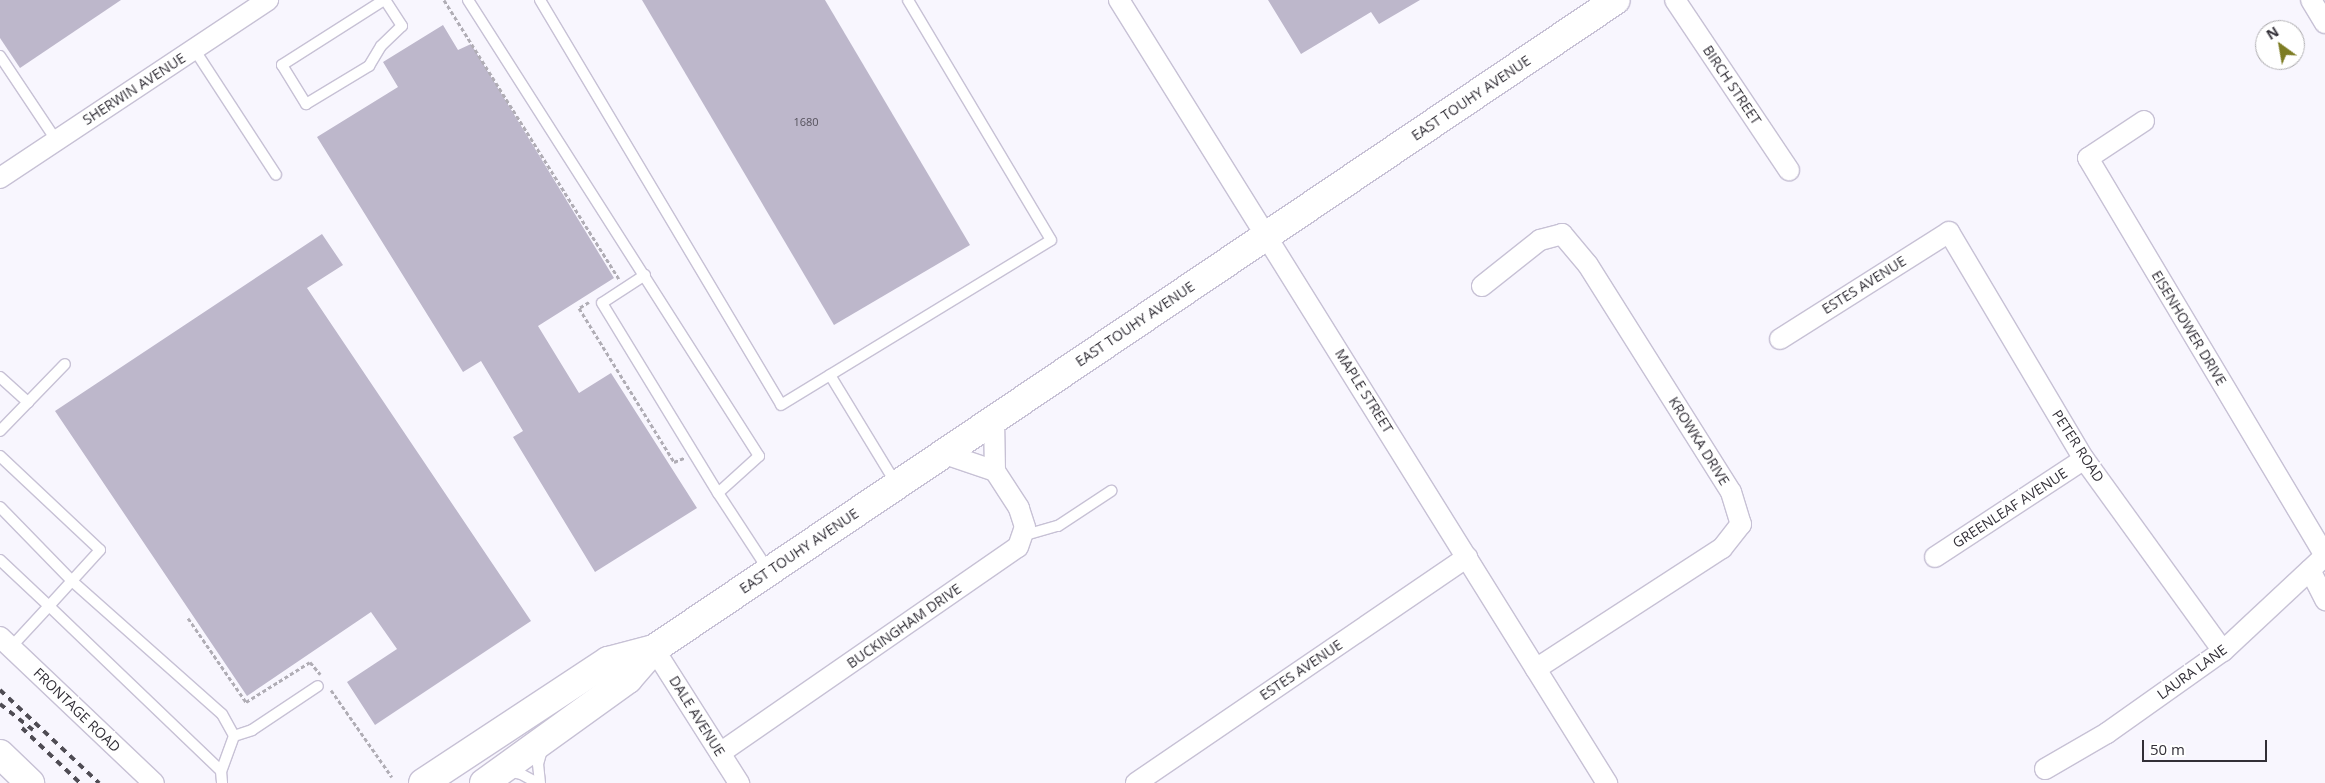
<!DOCTYPE html>
<style>
body{margin:0}
#map{position:relative;width:2325px;height:783px;overflow:hidden;background:#f8f6fe;font-family:"Open Sans",sans-serif}
div>[style]{position:absolute}
[style*='--x']{left:calc(var(--x)*1px);top:calc(var(--y)*1px);width:calc(var(--w)*1px);rotate:calc(var(--a)*1deg)}
.building>*{inset:0;background:#bdb7cb}
.path>*{height:3px;margin-top:-1.5px;transform-origin:0;background:repeating-linear-gradient(90deg,#b0adb5 0 4px,transparent 0 6.5px)}
.roads{filter:drop-shadow(1px 0 #c7c1d5) drop-shadow(-1px 0 #c7c1d5) drop-shadow(0 1px #c7c1d5) drop-shadow(0 -1px #c7c1d5)}
.service>*{height:10px;margin:-5px;padding:0 5px;transform-origin:5px;border-radius:5px;background:#fff}
.minor>*{height:20px;margin:-10px;padding:0 10px;transform-origin:10px;border-radius:10px;background:#fff}
.secondary>*{height:28px;margin:-14px;padding:0 14px;transform-origin:14px;border-radius:14px;background:#fff}
.primary>*{height:28px;margin:-14px;padding:0 14px;transform-origin:14px;border-radius:14px;background:#fff}
.rail>*{height:4px;margin-top:-2px;transform-origin:0;background:repeating-linear-gradient(90deg,#4f4c54 0 6px,transparent 0 12px)}
span{translate:-50% -50%;white-space:nowrap;text-align:center;line-height:1.15;-webkit-text-stroke:4.5px #fff;paint-order:stroke}
.number-label{font-size:11px;color:#55515c}
.number-label span{-webkit-text-stroke-width:0}
.street-label{font-size:14px;color:#322f37}
.north{position:absolute;left:2255px;top:20px;width:50px;height:50px;box-sizing:border-box;background:#fff;border:1px solid #adacaf;border-radius:50%;rotate:328deg;font-size:14px;font-weight:700;line-height:20px;text-align:center;color:#322f37}
.north::after{content:'';display:block;margin:auto;width:18px;height:22px;background:#7d7c24;clip-path:polygon(50% 0,100% 100%,50% 72%,0 100%)}
.scale{position:absolute;left:2142px;top:740px;width:125px;height:22px;box-sizing:border-box;border:2px solid #322f37;border-top:0;padding-left:6px;font-size:15px;line-height:18px;white-space:nowrap;color:#322f37;-webkit-text-stroke:4px #fff;paint-order:stroke}
</style>
<div id="map">
<div class="building">
<div style="clip-path:polygon(0 0,121px 0,20px 68px,0 38px)"></div>
<div style="clip-path:polygon(642px 0,825px 0,970px 245px,834px 325px)"></div>
<div style="clip-path:polygon(1268px 0,1420px 0,1379px 24px,1371px 12px,1301px 54px)"></div>
<div style="clip-path:polygon(443px 25px,458px 50px,471px 44px,614px 278px,538px 326px,579px 393px,611px 373px,697px 508px,595px 572px,513px 437px,523px 431px,481px 361px,463px 372px,317px 137px,398px 87px,383px 62px)"></div>
<div style="clip-path:polygon(322px 234px,343px 265px,307px 288px,531px 621px,375px 725px,347px 682px,397px 649px,371px 612px,247px 696px,55px 411px)"></div>
</div>
<div class="path">
<div style="--x:444;--y:0;--w:329;--a:57.9"></div>
<div style="--x:589;--y:302;--w:12;--a:149"></div>
<div style="--x:579;--y:308;--w:181;--a:58.3"></div>
<div style="--x:674;--y:462;--w:11;--a:-22"></div>
<div style="--x:188;--y:618;--w:102;--a:55.4"></div>
<div style="--x:246;--y:702;--w:75;--a:-32"></div>
<div style="--x:310;--y:662;--w:16;--a:50"></div>
<div style="--x:331;--y:690;--w:106;--a:55"></div>
</div>
<div class="roads">
<div class="service">
<div style="--x:384;--y:0;--w:121;--a:147.5"></div>
<div style="--x:282;--y:65;--w:46;--a:58.4"></div>
<div style="--x:306;--y:104;--w:74;--a:-31.1"></div>
<div style="--x:369;--y:66;--w:23;--a:-59"></div>
<div style="--x:381;--y:46;--w:29;--a:-44"></div>
<div style="--x:402;--y:26;--w:31;--a:-123"></div>
<div style="--x:468;--y:0;--w:541;--a:57.46"></div>
<div style="--x:759;--y:456;--w:55;--a:137.9"></div>
<div style="--x:718;--y:493;--w:93;--a:56.8"></div>
<div style="--x:540;--y:0;--w:471;--a:59.2"></div>
<div style="--x:781;--y:405;--w:316;--a:-31.4"></div>
<div style="--x:1051;--y:240;--w:279;--a:-120.8"></div>
<div style="--x:194;--y:49;--w:150;--a:56.9"></div>
<div style="--x:0;--y:56;--w:101;--a:56.3"></div>
<div style="--x:645;--y:275;--w:51;--a:146.9"></div>
<div style="--x:602;--y:303;--w:223;--a:58.6"></div>
<div style="--x:830;--y:375;--w:129;--a:58.7"></div>
<div style="--x:0;--y:377;--w:38;--a:42"></div>
<div style="--x:0;--y:431;--w:93;--a:-45.9"></div>
<div style="--x:0;--y:456;--w:137;--a:43.2"></div>
<div style="--x:100;--y:550;--w:76;--a:132.3"></div>
<div style="--x:49;--y:606;--w:238;--a:43.8"></div>
<div style="--x:0;--y:507;--w:103;--a:45.8"></div>
<div style="--x:72;--y:581;--w:200;--a:41.6"></div>
<div style="--x:222;--y:714;--w:25;--a:61"></div>
<div style="--x:234;--y:736;--w:37;--a:110"></div>
<div style="--x:221;--y:771;--w:12;--a:85"></div>
<div style="--x:1022;--y:536;--w:37;--a:-16"></div>
<div style="--x:1058;--y:526;--w:64;--a:-33.4"></div>
<div style="--x:0;--y:560;--w:67;--a:43.2"></div>
<div style="--x:49;--y:606;--w:56;--a:132.8"></div>
<div style="--x:234;--y:736;--w:19;--a:-18"></div>
<div style="--x:252;--y:730;--w:79;--a:-33.7"></div>
<div style="--x:507;--y:771;--w:14;--a:12"></div>
<div style="--x:521;--y:774;--w:18;--a:29"></div>
<div style="--x:540;--y:783;--w:19;--a:-96"></div>
<div style="--x:538;--y:764;--w:18;--a:-74"></div>
</div>
<div class="minor">
<div style="--x:1119;--y:0;--w:923;--a:58.07"></div>
<div style="--x:1675;--y:0;--w:205;--a:56.2"></div>
<div style="--x:2311;--y:0;--w:27;--a:59"></div>
<div style="--x:2144;--y:121;--w:67;--a:146.5"></div>
<div style="--x:2088;--y:158;--w:462;--a:59.2"></div>
<div style="--x:0;--y:178;--w:322;--a:-33.6"></div>
<div style="--x:1482;--y:286;--w:74;--a:-38.4"></div>
<div style="--x:1540;--y:240;--w:23;--a:-15"></div>
<div style="--x:1562;--y:234;--w:40;--a:50"></div>
<div style="--x:1588;--y:265;--w:268;--a:57.8"></div>
<div style="--x:1731;--y:492;--w:34;--a:73"></div>
<div style="--x:1741;--y:524;--w:31;--a:128"></div>
<div style="--x:1722;--y:548;--w:222;--a:147"></div>
<div style="--x:1780;--y:339;--w:200;--a:-32.3"></div>
<div style="--x:1949;--y:232;--w:264;--a:59.3"></div>
<div style="--x:2084;--y:459;--w:237;--a:54.1"></div>
<div style="--x:945;--y:454;--w:53;--a:18.8"></div>
<div style="--x:1935;--y:557;--w:178;--a:-33.3"></div>
<div style="--x:2310;--y:570;--w:34;--a:63"></div>
<div style="--x:0;--y:637;--w:212;--a:43.5"></div>
<div style="--x:654;--y:649;--w:159;--a:57.6"></div>
<div style="--x:720;--y:753;--w:362;--a:-34.7"></div>
<div style="--x:1018;--y:547;--w:21;--a:-71"></div>
<div style="--x:1025;--y:527;--w:20;--a:-108"></div>
<div style="--x:1019;--y:508;--w:44;--a:-123"></div>
<div style="--x:995;--y:471;--w:51;--a:-91.1"></div>
<div style="--x:2045;--y:769;--w:72;--a:-30.1"></div>
<div style="--x:2107;--y:733;--w:142;--a:-35.3"></div>
<div style="--x:2223;--y:651;--w:139;--a:-43"></div>
<div style="--x:1136;--y:783;--w:401;--a:-34.3"></div>
</div>
<div class="secondary">
<div style="--x:423;--y:783;--w:222;--a:-33.4"></div>
<div style="--x:608;--y:661;--w:48;--a:-14.6"></div>
<div style="--x:484;--y:783;--w:178;--a:-35.8"></div>
<div style="--x:628;--y:679;--w:40;--a:-49"></div>
<div style="--x:654;--y:649;--w:1160;--a:-34.01"></div>
</div>
<div class="primary">
<div style="--x:0;--y:754;--w:42;--a:44"></div>
</div>
</div>
<div class="rail">
<div style="--x:0;--y:690;--w:136;--a:43.2"></div>
<div style="--x:0;--y:704;--w:42;--a:38.2"></div>
<div style="--x:22;--y:728;--w:80;--a:43.5"></div>
</div>
<div class="number-label">
<span style="left:806px;top:122px">1680</span>
</div>
<div class="street-label">
<span style="left:1732px;top:85px;rotate:56deg">BIRCH STREET</span>
<span style="left:134px;top:89px;rotate:-33deg">SHERWIN AVENUE</span>
<span style="left:1471px;top:98px;rotate:-34deg">EAST TOUHY AVENUE</span>
<span style="left:1864px;top:285px;rotate:-32deg">ESTES AVENUE</span>
<span style="left:1135px;top:324px;rotate:-34deg">EAST TOUHY AVENUE</span>
<span style="left:2189px;top:328px;rotate:59deg">EISENHOWER DRIVE</span>
<span style="left:1364px;top:391px;rotate:58deg">MAPLE STREET</span>
<span style="left:1699px;top:441px;rotate:58deg">KROWKA DRIVE</span>
<span style="left:2078px;top:446px;rotate:57deg">PETER ROAD</span>
<span style="left:2010px;top:508px;rotate:-33deg">GREENLEAF AVENUE</span>
<span style="left:799px;top:551px;rotate:-34deg">EAST TOUHY AVENUE</span>
<span style="left:904px;top:626px;rotate:-35deg">BUCKINGHAM DRIVE</span>
<span style="left:1301px;top:670px;rotate:-34deg">ESTES AVENUE</span>
<span style="left:2192px;top:672px;rotate:-36deg">LAURA LANE</span>
<span style="left:77px;top:710px;rotate:44deg">FRONTAGE ROAD</span>
<span style="left:697px;top:716px;rotate:58deg">DALE AVENUE</span>
</div>
<div class="north">N</div>
<div class="scale">50 m</div>
</div>
